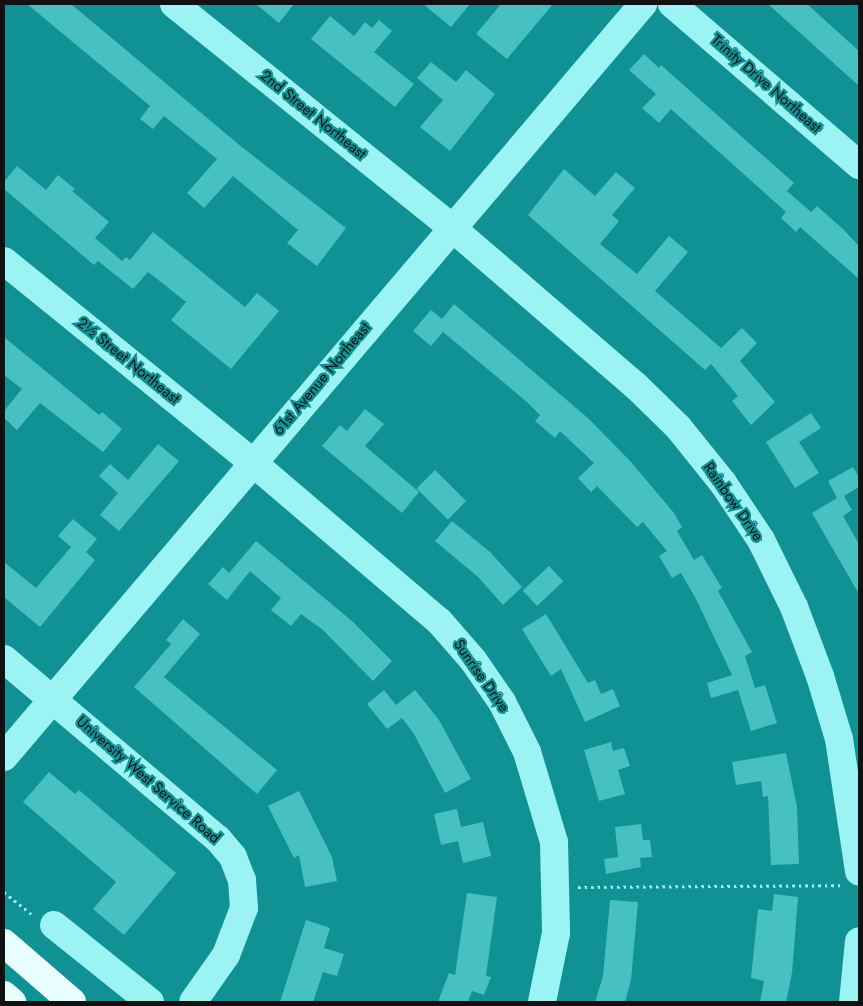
<!DOCTYPE html>
<meta charset="utf-8">
<style>
body{margin:0}
#map{position:relative;width:863px;height:1006px;overflow:hidden;background:#109193;font-family:Jost,sans-serif}
div>[style]{position:absolute}
[style*='--x']{left:calc(var(--x)*1px);top:calc(var(--y)*1px);width:calc(var(--w)*1px);rotate:calc(var(--a)*1deg)}
.building>*{inset:0;background:#46c0c0;transform-origin:0 0}
.path>*{height:3px;margin-top:-1.5px;transform-origin:0;background:repeating-linear-gradient(90deg,#9cf3f3 0 2.5px,transparent 0 6.5px)}
.minor>*{height:28px;margin:-14px;padding:0 14px;transform-origin:14px;border-radius:14px;background:#9cf3f3}
.major>*{height:28px;margin:-14px;padding:0 14px;transform-origin:14px;border-radius:14px;background:#e9feff}
span{translate:-50% -50%;white-space:nowrap;text-align:center;line-height:1.15;-webkit-text-stroke:4.5px #109193;paint-order:stroke}
.street-label{font-size:15px;color:#111}
.frame{position:absolute;inset:0;border:5px solid #111;pointer-events:none}
</style>
<div id="map">
<div class="building">
<div style="clip-path:polygon(27px 4px,71px 4px,243px 148px,346px 228px,317px 266px,287px 243px,298px 230px,233px 176px,204px 208px,187px 193px,217px 159px,164px 116px,153px 129px,140px 119px,150px 106px)"></div>
<div style="clip-path:polygon(256px 4px,294px 4px,279px 23px)"></div>
<div style="clip-path:polygon(423px 4px,470px 4px,451px 27px)"></div>
<div style="clip-path:polygon(501px 4px,553px 4px,507px 59px,476px 34px)"></div>
<div style="clip-path:polygon(768px 4px,807px 4px,859px 51px,859px 86px)"></div>
<div style="clip-path:polygon(330px 16px,354px 36px,365px 22px,372px 28px,379px 20px,392px 31px,374px 52px,414px 84px,395px 107px,311px 39px)"></div>
<div style="clip-path:polygon(644px 54px,659px 68px,661px 65px,794px 183px,787px 191px,811px 212px,817px 206px,843px 229px,859px 246px,859px 279px,800px 227px,796px 232px,781px 218px,786px 212px,671px 109px,659px 123px,642px 108px,656px 94px,629px 70px)"></div>
<div style="clip-path:polygon(431px 62px,456px 82px,466px 70px,495px 94px,450px 151px,420px 127px,443px 100px,417px 78px)"></div>
<div style="clip-path:polygon(17px 166px,46px 190px,58px 175px,75px 189px,72px 191px,109px 222px,95px 238px,122px 261px,126px 257px,130px 260px,153px 232px,245px 307px,257px 293px,279px 311px,231px 369px,171px 320px,186px 302px,161px 282px,148px 272px,133px 289px,98px 261px,94px 265px,4px 189px,4px 182px)"></div>
<div style="clip-path:polygon(564px 169px,595px 196px,616px 172px,635px 188px,612px 215px,619px 221px,600px 244px,637px 274px,669px 236px,688px 252px,655px 291px,721px 348px,742px 328px,757px 343px,740px 361px,775px 402px,751px 425px,732px 401px,738px 396px,711px 364px,705px 370px,528px 215px)"></div>
<div style="clip-path:polygon(454px 304px,589px 419px,631px 462px,674px 513px,682px 527px,677px 531px,694px 560px,702px 555px,722px 588px,718px 591px,752px 652px,745px 656px,755px 688px,765px 685px,777px 723px,751px 731px,738px 690px,711px 698px,707px 683px,732px 675px,696px 599px,681px 573px,672px 578px,659px 556px,667px 551px,643px 522px,637px 527px,597px 486px,591px 492px,578px 478px,594px 463px,560px 431px,555px 438px,535px 421px,540px 415px,527px 402px,443px 332px,431px 346px,413px 331px,431px 310px,442px 319px)"></div>
<div style="clip-path:polygon(4px 337px,99px 415px,102px 412px,122px 429px,103px 452px,40px 403px,17px 430px,4px 418px,4px 411px,22px 389px,4px 375px)"></div>
<div style="clip-path:polygon(365px 409px,384px 424px,365px 446px,419px 492px,402px 513px,322px 446px,340px 425px,347px 431px)"></div>
<div style="clip-path:polygon(811px 413px,821px 428px,799px 442px,819px 473px,795px 488px,766px 442px)"></div>
<div style="clip-path:polygon(158px 444px,179px 461px,119px 531px,100px 515px,118px 493px,99px 476px,110px 464px,128px 480px)"></div>
<div style="clip-path:polygon(853px 467px,859px 477px,859px 487px,844px 496px,852px 510px,843px 516px,859px 544px,859px 594px,812px 513px,837px 498px,828px 481px)"></div>
<div style="left:435px;top:470px;width:44px;height:26px;rotate:45deg"></div>
<div style="clip-path:polygon(73px 519px,97px 539px,86px 552px,95px 560px,40px 627px,4px 597px,4px 562px,36px 588px,71px 547px,58px 536px)"></div>
<div style="clip-path:polygon(452px 521px,490px 552px,522px 587px,503px 605px,478px 577px,435px 541px)"></div>
<div style="clip-path:polygon(256px 541px,353px 622px,392px 661px,373px 681px,323px 630px,301px 614px,291px 626px,271px 610px,281px 598px,250px 571px,227px 600px,208px 584px,223px 567px,229px 573px)"></div>
<div style="left:549px;top:566px;width:21px;height:36px;rotate:47deg"></div>
<div style="clip-path:polygon(546px 614px,588px 683px,595px 680px,601px 694px,613px 689px,620px 706px,585px 722px,561px 669px,551px 676px,522px 629px)"></div>
<div style="clip-path:polygon(183px 619px,200px 634px,164px 677px,277px 770px,257px 794px,134px 687px,171px 644px,166px 640px)"></div>
<div style="clip-path:polygon(384px 690px,396px 705px,415px 690px,439px 720px,471px 779px,445px 793px,414px 734px,402px 718px,387px 729px,367px 704px)"></div>
<div style="clip-path:polygon(611px 742px,613px 751px,624px 748px,630px 766px,618px 770px,625px 794px,599px 801px,584px 750px)"></div>
<div style="clip-path:polygon(786px 753px,797px 807px,799px 864px,771px 865px,768px 796px,763px 797px,761px 781px,736px 785px,732px 762px)"></div>
<div style="clip-path:polygon(49px 772px,75px 794px,79px 790px,176px 873px,124px 935px,93px 909px,116px 882px,23px 802px)"></div>
<div style="clip-path:polygon(299px 791px,332px 857px,337px 881px,305px 887px,299px 855px,294px 858px,268px 806px)"></div>
<div style="clip-path:polygon(457px 809px,461px 827px,483px 822px,491px 856px,463px 863px,458px 841px,441px 845px,434px 814px)"></div>
<div style="clip-path:polygon(641px 824px,643px 840px,650px 840px,652px 857px,640px 858px,641px 867px,606px 874px,604px 859px,618px 857px,615px 827px)"></div>
<div style="clip-path:polygon(467px 893px,497px 897px,486px 976px,491px 977px,484px 995px,472px 991px,468px 1002px,438px 1002px,449px 973px,455px 975px)"></div>
<div style="clip-path:polygon(774px 894px,798px 897px,792px 973px,786px 1002px,760px 1002px,764px 981px,751px 978px,758px 909px,772px 911px)"></div>
<div style="clip-path:polygon(610px 900px,638px 902px,631px 980px,625px 1002px,595px 1002px,603px 976px)"></div>
<div style="clip-path:polygon(306px 920px,330px 928px,324px 948px,344px 954px,337px 976px,323px 972px,313px 1002px,280px 1002px)"></div>
</div>
<div class="path">
<div style="--x:578;--y:887;--w:264;--a:-0.4"></div>
<div style="--x:4;--y:892;--w:36;--a:39"></div>
</div>
<div class="minor">
<div style="--x:174;--y:4;--w:356;--a:38.8"></div>
<div style="--x:451;--y:227;--w:244;--a:40.7"></div>
<div style="--x:636;--y:386;--w:59;--a:44.3"></div>
<div style="--x:678;--y:427;--w:72;--a:51.2"></div>
<div style="--x:723;--y:483;--w:69;--a:56.3"></div>
<div style="--x:761;--y:540;--w:75;--a:63.8"></div>
<div style="--x:794;--y:607;--w:74;--a:69.4"></div>
<div style="--x:820;--y:676;--w:66;--a:73.2"></div>
<div style="--x:839;--y:739;--w:134;--a:81.4"></div>
<div style="--x:672;--y:4;--w:247;--a:40.7"></div>
<div style="--x:4;--y:261;--w:319;--a:39"></div>
<div style="--x:252;--y:462;--w:245;--a:40.4"></div>
<div style="--x:439;--y:621;--w:52;--a:48.9"></div>
<div style="--x:473;--y:660;--w:51;--a:55.4"></div>
<div style="--x:502;--y:702;--w:56;--a:63.4"></div>
<div style="--x:527;--y:752;--w:94;--a:73.3"></div>
<div style="--x:554;--y:842;--w:91;--a:88.7"></div>
<div style="--x:556;--y:933;--w:70;--a:101.5"></div>
<div style="--x:4;--y:659;--w:280;--a:40.1"></div>
<div style="--x:218;--y:839;--w:23;--a:50"></div>
<div style="--x:233;--y:857;--w:25;--a:69"></div>
<div style="--x:242;--y:880;--w:28;--a:86"></div>
<div style="--x:244;--y:908;--w:50;--a:111"></div>
<div style="--x:226;--y:955;--w:57;--a:125.1"></div>
<div style="--x:4;--y:757;--w:988;--a:-49.68"></div>
<div style="--x:54;--y:925;--w:123;--a:38.7"></div>
<div style="--x:853;--y:1002;--w:61;--a:-84.4"></div>
</div>
<div class="major">
<div style="--x:4;--y:943;--w:90;--a:40.9"></div>
<div style="--x:4;--y:995;--w:11;--a:41"></div>
</div>
<div class="street-label">
<span style="left:766px;top:84px;rotate:41deg">Trinity Drive Northeast</span>
<span style="left:313px;top:115px;rotate:39deg">2nd Street Northeast</span>
<span style="left:128px;top:361px;rotate:39deg">2½ Street Northeast</span>
<span style="left:322px;top:379px;rotate:-50deg">61st Avenue Northeast</span>
<span style="left:733px;top:502px;rotate:55deg">Rainbow Drive</span>
<span style="left:481px;top:676px;rotate:55deg">Sunrise Drive</span>
<span style="left:148px;top:780px;rotate:41deg">University West Service Road</span>
</div>
<div class="frame"></div>
</div>
